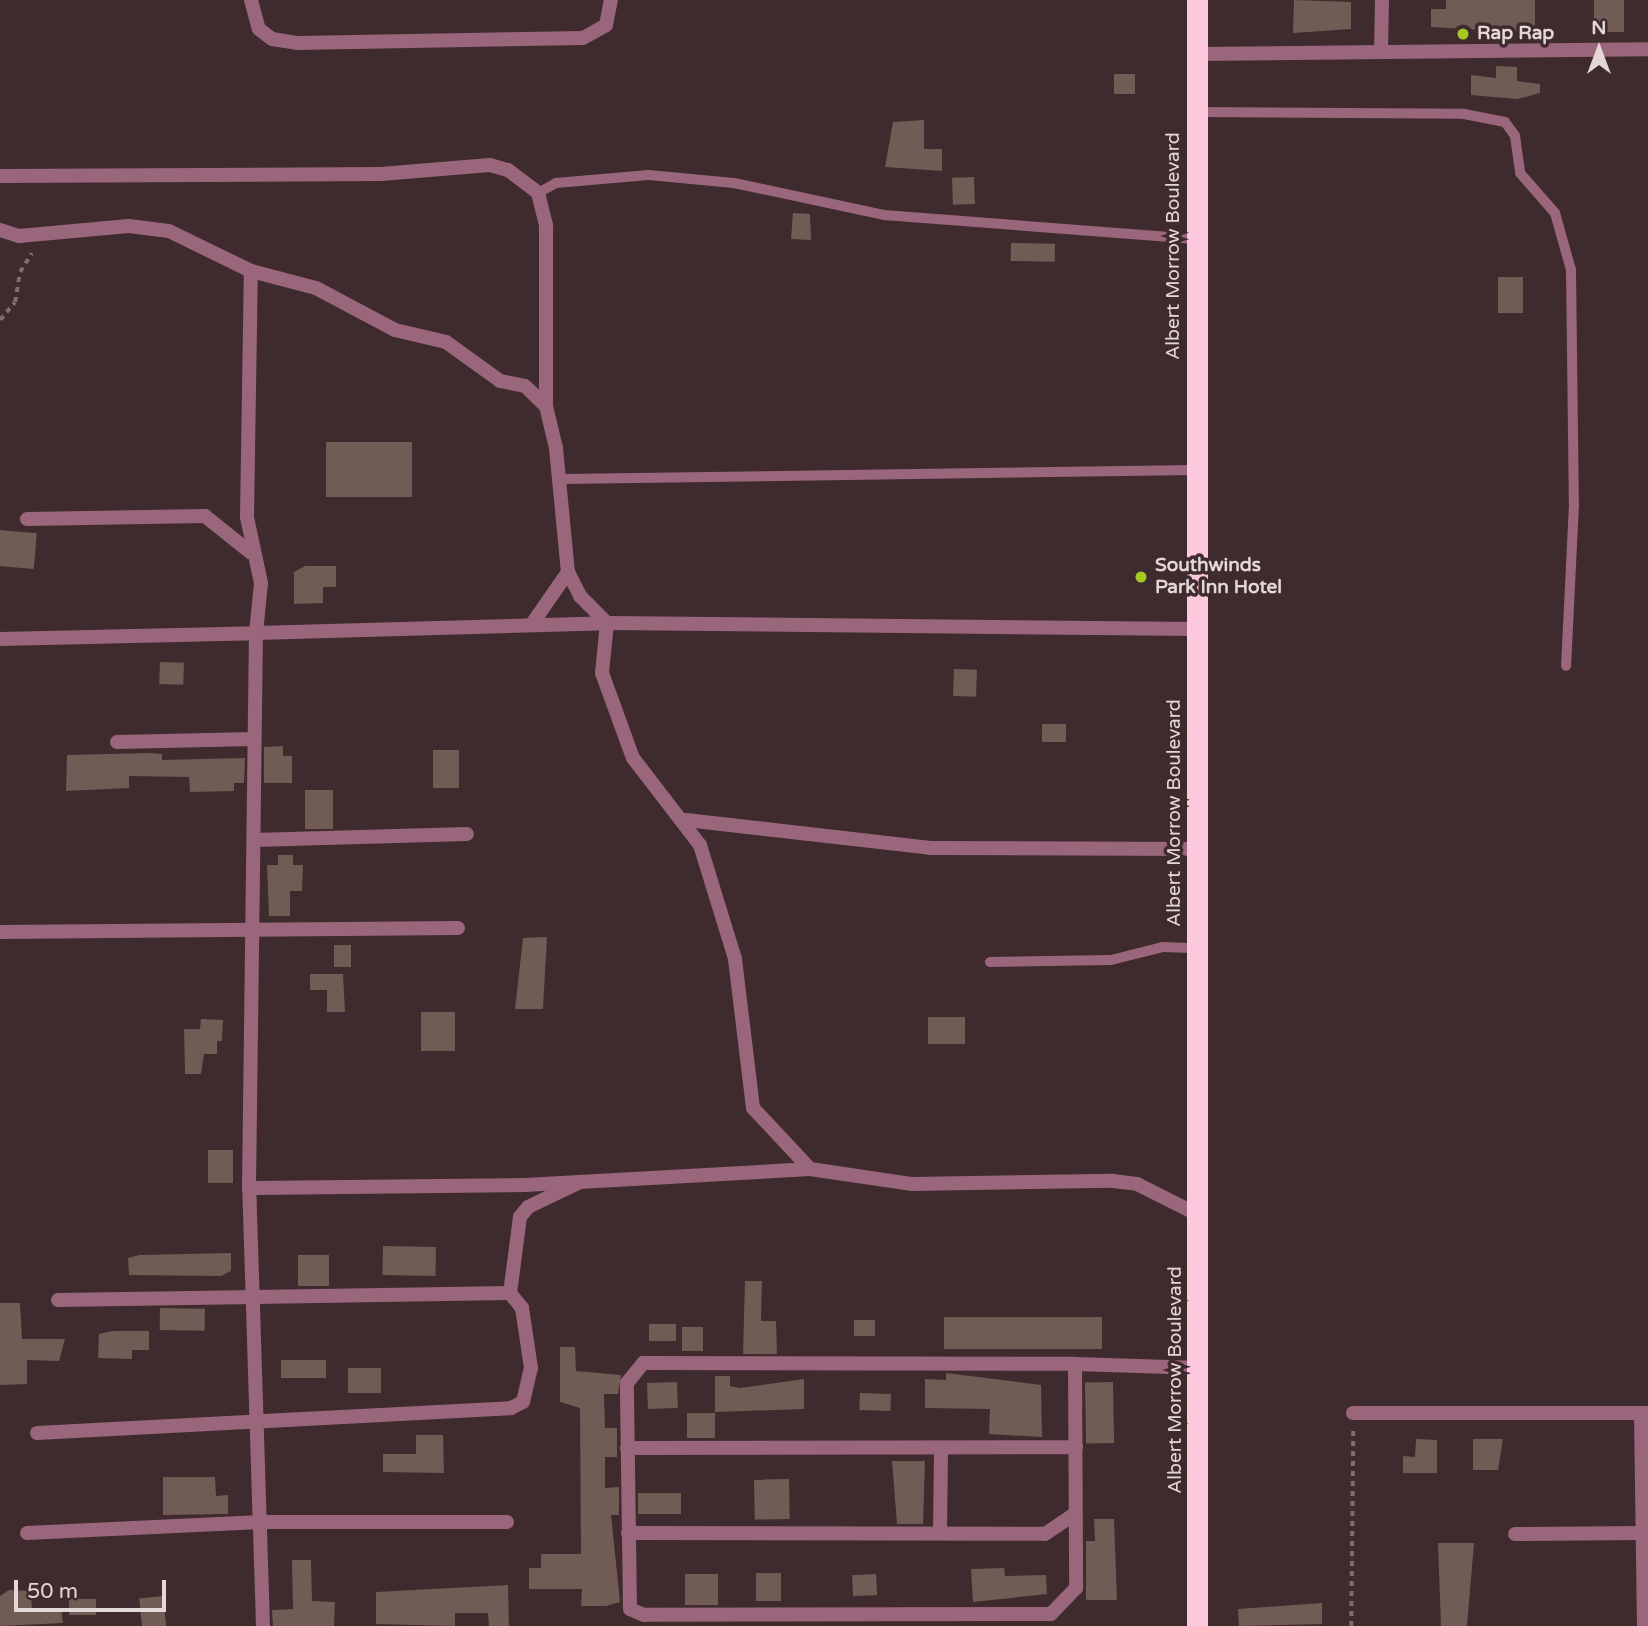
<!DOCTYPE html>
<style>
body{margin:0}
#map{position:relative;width:1648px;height:1626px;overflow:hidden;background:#3f2b2d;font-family:"Varela Round",sans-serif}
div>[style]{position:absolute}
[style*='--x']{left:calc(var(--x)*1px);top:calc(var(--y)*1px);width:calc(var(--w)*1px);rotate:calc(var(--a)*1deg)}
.building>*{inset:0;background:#705b55;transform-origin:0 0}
.path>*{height:3.5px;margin-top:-1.75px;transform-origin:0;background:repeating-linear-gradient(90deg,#7f6e6f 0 5px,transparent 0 10px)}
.lane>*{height:10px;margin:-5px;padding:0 5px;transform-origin:5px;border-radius:5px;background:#9a667b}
.street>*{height:14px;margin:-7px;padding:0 7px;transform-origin:7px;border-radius:7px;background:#9a667b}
.highway>*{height:21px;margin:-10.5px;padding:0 10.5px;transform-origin:10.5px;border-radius:10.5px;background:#fcc8dd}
.dots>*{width:19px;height:19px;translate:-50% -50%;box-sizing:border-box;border:4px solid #3f2b2d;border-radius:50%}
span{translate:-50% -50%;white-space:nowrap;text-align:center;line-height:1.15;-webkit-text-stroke:7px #3f2b2d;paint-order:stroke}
.poi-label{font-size:19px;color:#e4d7d7;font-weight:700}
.left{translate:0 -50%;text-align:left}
.street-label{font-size:19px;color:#e4d7d7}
.north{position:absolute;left:1564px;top:14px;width:70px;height:70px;-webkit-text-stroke:5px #3f2b2d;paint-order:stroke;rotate:0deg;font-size:19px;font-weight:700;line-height:28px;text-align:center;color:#e4d7d7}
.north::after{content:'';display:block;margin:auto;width:24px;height:32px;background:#e4d7d7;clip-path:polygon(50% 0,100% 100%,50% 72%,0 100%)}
.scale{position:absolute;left:14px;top:1580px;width:152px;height:32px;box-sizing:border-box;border:4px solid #e4d7d7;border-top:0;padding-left:9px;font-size:21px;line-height:24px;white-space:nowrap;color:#e4d7d7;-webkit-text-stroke:5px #3f2b2d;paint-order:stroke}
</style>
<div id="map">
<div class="building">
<div style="clip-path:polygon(1294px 0,1351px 2px,1351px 29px,1293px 33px)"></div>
<div style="clip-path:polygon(1446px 0,1535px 0,1535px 33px,1431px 27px,1431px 9px,1446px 9px)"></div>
<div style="left:1594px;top:0;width:30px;height:32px"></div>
<div style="clip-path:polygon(1496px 66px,1517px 67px,1517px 81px,1540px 84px,1540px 93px,1517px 99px,1471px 95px,1471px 75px,1496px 78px)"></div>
<div style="left:1114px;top:74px;width:21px;height:20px"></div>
<div style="clip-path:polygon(924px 120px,924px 149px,942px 149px,942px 171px,885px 167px,893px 122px)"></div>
<div style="left:974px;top:177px;width:27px;height:22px;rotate:88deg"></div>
<div style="clip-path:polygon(793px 213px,810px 214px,811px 240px,791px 239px)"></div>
<div style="left:1011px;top:243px;width:44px;height:18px;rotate:1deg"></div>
<div style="left:1498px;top:277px;width:25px;height:36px"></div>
<div style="left:326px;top:442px;width:86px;height:55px"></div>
<div style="left:0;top:530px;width:37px;height:36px;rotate:5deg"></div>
<div style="clip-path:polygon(305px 566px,336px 566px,336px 587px,323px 587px,323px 603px,294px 604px,294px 572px)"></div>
<div style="left:160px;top:662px;width:24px;height:22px;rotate:2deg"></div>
<div style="left:954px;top:669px;width:23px;height:27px;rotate:2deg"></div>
<div style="left:1042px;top:724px;width:24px;height:18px"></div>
<div style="clip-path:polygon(283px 746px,283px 756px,292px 756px,292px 783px,264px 783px,264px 747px)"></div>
<div style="left:459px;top:750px;width:38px;height:26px;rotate:90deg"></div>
<div style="clip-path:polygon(150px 753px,162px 754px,162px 760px,245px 758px,244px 783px,234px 783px,234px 791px,190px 792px,189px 777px,129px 776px,129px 788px,66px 791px,67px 755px)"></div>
<div style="left:305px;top:790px;width:28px;height:39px"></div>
<div style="clip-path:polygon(278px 855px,293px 855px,293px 865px,303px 865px,302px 891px,290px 891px,290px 916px,269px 916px,267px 865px,278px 865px)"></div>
<div style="clip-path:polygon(547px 937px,543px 1009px,515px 1009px,523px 938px)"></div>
<div style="left:334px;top:945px;width:17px;height:22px"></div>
<div style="clip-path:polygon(310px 974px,343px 974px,345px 1012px,327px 1012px,327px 990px,310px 990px)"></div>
<div style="left:421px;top:1012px;width:34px;height:39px"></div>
<div style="left:928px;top:1017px;width:37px;height:27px"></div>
<div style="clip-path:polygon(201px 1019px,223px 1020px,222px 1041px,217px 1041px,217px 1054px,204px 1054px,201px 1074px,185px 1074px,184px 1029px,200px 1029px)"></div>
<div style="left:208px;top:1150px;width:25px;height:33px"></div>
<div style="left:383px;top:1246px;width:53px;height:29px;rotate:1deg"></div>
<div style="clip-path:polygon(231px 1253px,231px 1271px,221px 1276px,129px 1275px,128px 1258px,140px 1255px)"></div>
<div style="left:298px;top:1255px;width:31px;height:31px"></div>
<div style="clip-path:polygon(745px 1281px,762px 1281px,761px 1321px,776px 1321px,777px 1354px,743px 1354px)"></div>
<div style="clip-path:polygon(0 1303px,20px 1303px,22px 1339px,65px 1339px,59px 1361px,27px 1360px,27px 1384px,0 1385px)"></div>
<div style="left:160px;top:1308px;width:45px;height:22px;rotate:1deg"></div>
<div style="left:1102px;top:1317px;width:32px;height:158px;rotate:90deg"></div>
<div style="left:854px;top:1320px;width:21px;height:16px"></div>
<div style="left:649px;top:1324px;width:27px;height:17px"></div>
<div style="left:682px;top:1327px;width:21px;height:24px"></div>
<div style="clip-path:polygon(113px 1331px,149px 1331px,149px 1350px,132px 1350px,132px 1359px,98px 1358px,99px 1334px)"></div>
<div style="clip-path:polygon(560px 1347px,575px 1347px,576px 1371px,621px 1375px,618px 1394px,604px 1394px,605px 1428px,617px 1428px,617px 1457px,605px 1457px,605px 1488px,619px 1487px,619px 1515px,611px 1515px,620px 1602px,606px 1606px,581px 1606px,582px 1589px,529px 1589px,529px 1568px,541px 1568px,541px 1554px,581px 1554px,580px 1408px,560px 1402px)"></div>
<div style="left:281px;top:1360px;width:45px;height:18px"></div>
<div style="left:348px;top:1368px;width:33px;height:25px"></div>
<div style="clip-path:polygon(946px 1373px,1041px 1385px,1042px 1437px,989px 1434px,990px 1409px,925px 1408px,925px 1379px,946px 1380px)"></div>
<div style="clip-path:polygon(715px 1376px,730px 1376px,730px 1386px,740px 1388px,804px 1379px,804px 1409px,715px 1412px)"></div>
<div style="left:677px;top:1382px;width:26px;height:30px;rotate:88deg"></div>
<div style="left:1113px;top:1382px;width:61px;height:28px;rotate:89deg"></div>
<div style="left:860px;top:1393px;width:31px;height:17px;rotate:2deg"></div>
<div style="left:687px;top:1413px;width:28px;height:25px"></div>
<div style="clip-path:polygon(416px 1435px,443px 1435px,444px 1473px,383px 1472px,383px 1454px,416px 1454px)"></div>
<div style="clip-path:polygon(1416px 1439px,1437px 1440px,1437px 1473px,1403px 1473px,1403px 1456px,1415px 1457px)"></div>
<div style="clip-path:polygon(1473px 1439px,1503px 1439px,1498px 1470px,1473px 1470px)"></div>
<div style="clip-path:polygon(892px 1461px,925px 1461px,923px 1524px,897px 1524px)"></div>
<div style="clip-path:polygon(163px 1477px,215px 1477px,216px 1496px,228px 1495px,228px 1514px,163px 1515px)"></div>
<div style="left:789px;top:1479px;width:40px;height:35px;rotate:89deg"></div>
<div style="left:638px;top:1493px;width:43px;height:21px"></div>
<div style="clip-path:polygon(1094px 1519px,1114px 1519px,1117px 1600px,1086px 1600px,1086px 1541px,1095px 1541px)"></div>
<div style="clip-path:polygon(1438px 1543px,1474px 1543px,1467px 1626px,1441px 1626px)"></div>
<div style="clip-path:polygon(292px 1560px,311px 1560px,312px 1601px,335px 1602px,334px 1626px,273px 1626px,272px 1610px,293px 1609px)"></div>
<div style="clip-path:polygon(1004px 1568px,1005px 1576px,1046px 1575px,1047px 1594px,973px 1602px,971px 1569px)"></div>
<div style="left:756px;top:1573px;width:25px;height:28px"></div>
<div style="left:685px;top:1574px;width:33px;height:31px"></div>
<div style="left:876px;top:1574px;width:21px;height:24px;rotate:87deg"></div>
<div style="clip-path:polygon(508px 1585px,509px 1626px,489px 1626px,488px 1613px,455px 1613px,455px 1626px,376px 1624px,376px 1592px)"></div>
<div style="clip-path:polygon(9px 1590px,31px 1591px,32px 1609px,61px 1608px,63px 1623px,0 1626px,0 1596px)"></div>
<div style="left:163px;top:1596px;width:30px;height:24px;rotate:84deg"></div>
<div style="left:96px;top:1599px;width:16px;height:27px;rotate:90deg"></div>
<div style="clip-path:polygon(1322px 1603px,1322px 1624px,1239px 1626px,1238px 1609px)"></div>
</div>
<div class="path">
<div style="--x:0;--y:320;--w:23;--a:-50"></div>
<div style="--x:15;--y:302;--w:30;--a:-81"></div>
<div style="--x:20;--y:272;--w:22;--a:-58"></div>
<div style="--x:1351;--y:1626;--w:197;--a:-89.4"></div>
</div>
<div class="lane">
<div style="--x:1198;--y:112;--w:266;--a:0.4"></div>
<div style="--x:1464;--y:114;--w:42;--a:11"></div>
<div style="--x:1505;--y:122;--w:17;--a:54"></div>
<div style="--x:1515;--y:136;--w:37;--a:82"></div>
<div style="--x:1520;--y:173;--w:53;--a:48.8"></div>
<div style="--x:1555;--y:213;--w:59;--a:74.3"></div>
<div style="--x:1571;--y:270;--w:234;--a:89.3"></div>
<div style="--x:1574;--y:504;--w:162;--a:92.8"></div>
<div style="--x:538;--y:193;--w:21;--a:-29"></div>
<div style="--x:556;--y:183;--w:93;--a:-4.9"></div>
<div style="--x:649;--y:175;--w:85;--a:5.4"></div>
<div style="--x:734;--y:183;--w:153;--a:12"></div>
<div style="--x:884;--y:215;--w:313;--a:4.4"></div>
<div style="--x:562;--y:479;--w:634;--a:-0.81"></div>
<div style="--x:990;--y:962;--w:121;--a:-0.9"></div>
<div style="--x:1111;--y:960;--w:54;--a:-14"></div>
<div style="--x:1163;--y:947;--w:34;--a:2"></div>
</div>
<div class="street">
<div style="--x:251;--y:0;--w:30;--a:75"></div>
<div style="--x:259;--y:29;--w:16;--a:38"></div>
<div style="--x:272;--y:39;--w:25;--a:9"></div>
<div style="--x:297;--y:43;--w:286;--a:-1"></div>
<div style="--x:583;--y:38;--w:26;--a:-29"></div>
<div style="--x:606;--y:25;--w:25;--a:-79"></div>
<div style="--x:1381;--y:51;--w:51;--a:-88.9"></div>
<div style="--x:1198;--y:54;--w:450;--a:-0.6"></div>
<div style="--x:0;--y:176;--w:381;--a:-0.3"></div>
<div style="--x:381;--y:174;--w:109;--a:-4.7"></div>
<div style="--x:490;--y:165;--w:19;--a:16"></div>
<div style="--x:508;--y:170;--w:38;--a:37"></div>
<div style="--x:538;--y:193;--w:34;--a:76"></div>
<div style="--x:546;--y:226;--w:180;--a:90"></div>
<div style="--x:0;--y:230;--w:20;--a:18"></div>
<div style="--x:19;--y:236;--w:110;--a:-5.2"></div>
<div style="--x:129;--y:226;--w:40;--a:7.1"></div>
<div style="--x:169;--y:231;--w:91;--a:26"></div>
<div style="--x:251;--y:271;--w:67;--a:14.7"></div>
<div style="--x:316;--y:288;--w:89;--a:28"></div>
<div style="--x:395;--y:330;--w:52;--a:13.2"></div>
<div style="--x:446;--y:342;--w:67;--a:35.8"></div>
<div style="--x:500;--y:381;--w:25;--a:11"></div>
<div style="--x:525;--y:386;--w:29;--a:44"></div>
<div style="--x:546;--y:406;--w:43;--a:76.6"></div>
<div style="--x:556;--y:448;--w:125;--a:84.5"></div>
<div style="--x:568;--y:572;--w:63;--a:124.7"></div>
<div style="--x:27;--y:519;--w:178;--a:-1"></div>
<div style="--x:205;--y:516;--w:58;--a:38.7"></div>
<div style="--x:568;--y:572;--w:27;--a:63"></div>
<div style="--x:580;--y:596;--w:38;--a:45"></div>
<div style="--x:607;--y:623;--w:50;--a:95.7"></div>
<div style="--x:602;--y:673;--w:90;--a:70"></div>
<div style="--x:633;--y:758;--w:110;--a:52.4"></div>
<div style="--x:700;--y:845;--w:119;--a:72.9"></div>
<div style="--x:735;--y:959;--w:150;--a:83.1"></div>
<div style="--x:753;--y:1108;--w:83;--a:46.9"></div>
<div style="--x:0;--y:639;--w:256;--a:-1.3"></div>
<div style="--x:256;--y:633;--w:50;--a:-84.3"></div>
<div style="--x:261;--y:583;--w:67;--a:-102"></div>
<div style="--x:247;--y:517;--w:246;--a:-89.1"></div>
<div style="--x:117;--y:742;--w:137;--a:-1.3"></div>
<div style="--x:686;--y:820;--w:246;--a:6.5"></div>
<div style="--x:930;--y:848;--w:267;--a:0.2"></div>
<div style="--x:254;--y:840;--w:213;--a:-1.6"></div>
<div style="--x:0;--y:932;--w:458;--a:-0.5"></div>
<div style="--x:249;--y:1188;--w:276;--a:-0.6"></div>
<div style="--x:525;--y:1185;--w:285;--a:-3.2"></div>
<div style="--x:810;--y:1169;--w:102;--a:8.4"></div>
<div style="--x:911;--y:1184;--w:202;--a:-0.9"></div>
<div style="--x:1113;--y:1181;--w:24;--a:7"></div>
<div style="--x:1137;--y:1184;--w:69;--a:26.6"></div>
<div style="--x:58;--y:1300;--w:452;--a:-0.9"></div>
<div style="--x:1075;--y:1364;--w:224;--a:89.7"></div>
<div style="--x:1076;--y:1588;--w:36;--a:134"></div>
<div style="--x:1051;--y:1614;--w:407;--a:179.9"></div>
<div style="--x:644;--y:1615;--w:15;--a:-157"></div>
<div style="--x:630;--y:1609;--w:226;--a:-90.8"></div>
<div style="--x:627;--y:1383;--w:26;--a:-51"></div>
<div style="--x:643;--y:1363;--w:432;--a:0.1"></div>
<div style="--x:1075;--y:1364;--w:126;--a:1.8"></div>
<div style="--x:1353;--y:1413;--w:295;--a:0"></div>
<div style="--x:1641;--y:1413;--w:213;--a:89.2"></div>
<div style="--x:37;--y:1433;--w:475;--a:-3"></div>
<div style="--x:511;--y:1408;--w:13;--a:-27"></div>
<div style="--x:523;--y:1402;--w:35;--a:-77"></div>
<div style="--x:531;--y:1368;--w:61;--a:-98.5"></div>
<div style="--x:522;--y:1308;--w:19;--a:-129"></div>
<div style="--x:510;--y:1293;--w:77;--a:-82.5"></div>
<div style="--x:520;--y:1217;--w:13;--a:-51"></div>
<div style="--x:528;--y:1207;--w:58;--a:-25.7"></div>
<div style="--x:627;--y:1448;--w:449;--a:-0.1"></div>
<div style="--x:27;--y:1533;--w:231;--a:-2.7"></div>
<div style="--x:258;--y:1522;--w:249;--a:0"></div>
<div style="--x:628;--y:1533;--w:417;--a:0.1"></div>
<div style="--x:1045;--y:1534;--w:36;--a:-34"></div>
<div style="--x:940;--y:1533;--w:83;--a:-89.3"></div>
<div style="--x:1515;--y:1534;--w:128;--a:-0.4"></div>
<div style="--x:263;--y:1626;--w:438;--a:-91.8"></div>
<div style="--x:249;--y:1188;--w:555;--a:-89.28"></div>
<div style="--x:256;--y:633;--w:351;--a:-1.6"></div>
<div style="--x:607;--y:623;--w:590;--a:0.58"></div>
</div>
<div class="highway">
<div style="--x:1197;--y:1626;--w:1626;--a:-90"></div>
</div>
<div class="dots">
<div style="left:1463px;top:34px;background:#a6c822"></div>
<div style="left:1141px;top:577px;background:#a6c822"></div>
</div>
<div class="poi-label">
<span class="left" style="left:1477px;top:34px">Rap Rap</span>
<span class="left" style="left:1155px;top:577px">Southwinds<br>Park Inn Hotel</span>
</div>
<div class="street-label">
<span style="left:1174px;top:246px;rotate:-90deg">Albert Morrow Boulevard</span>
<span style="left:1175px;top:813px;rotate:-90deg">Albert Morrow Boulevard</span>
<span style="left:1176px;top:1380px;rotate:-90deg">Albert Morrow Boulevard</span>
</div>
<div class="north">N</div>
<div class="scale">50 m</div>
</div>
